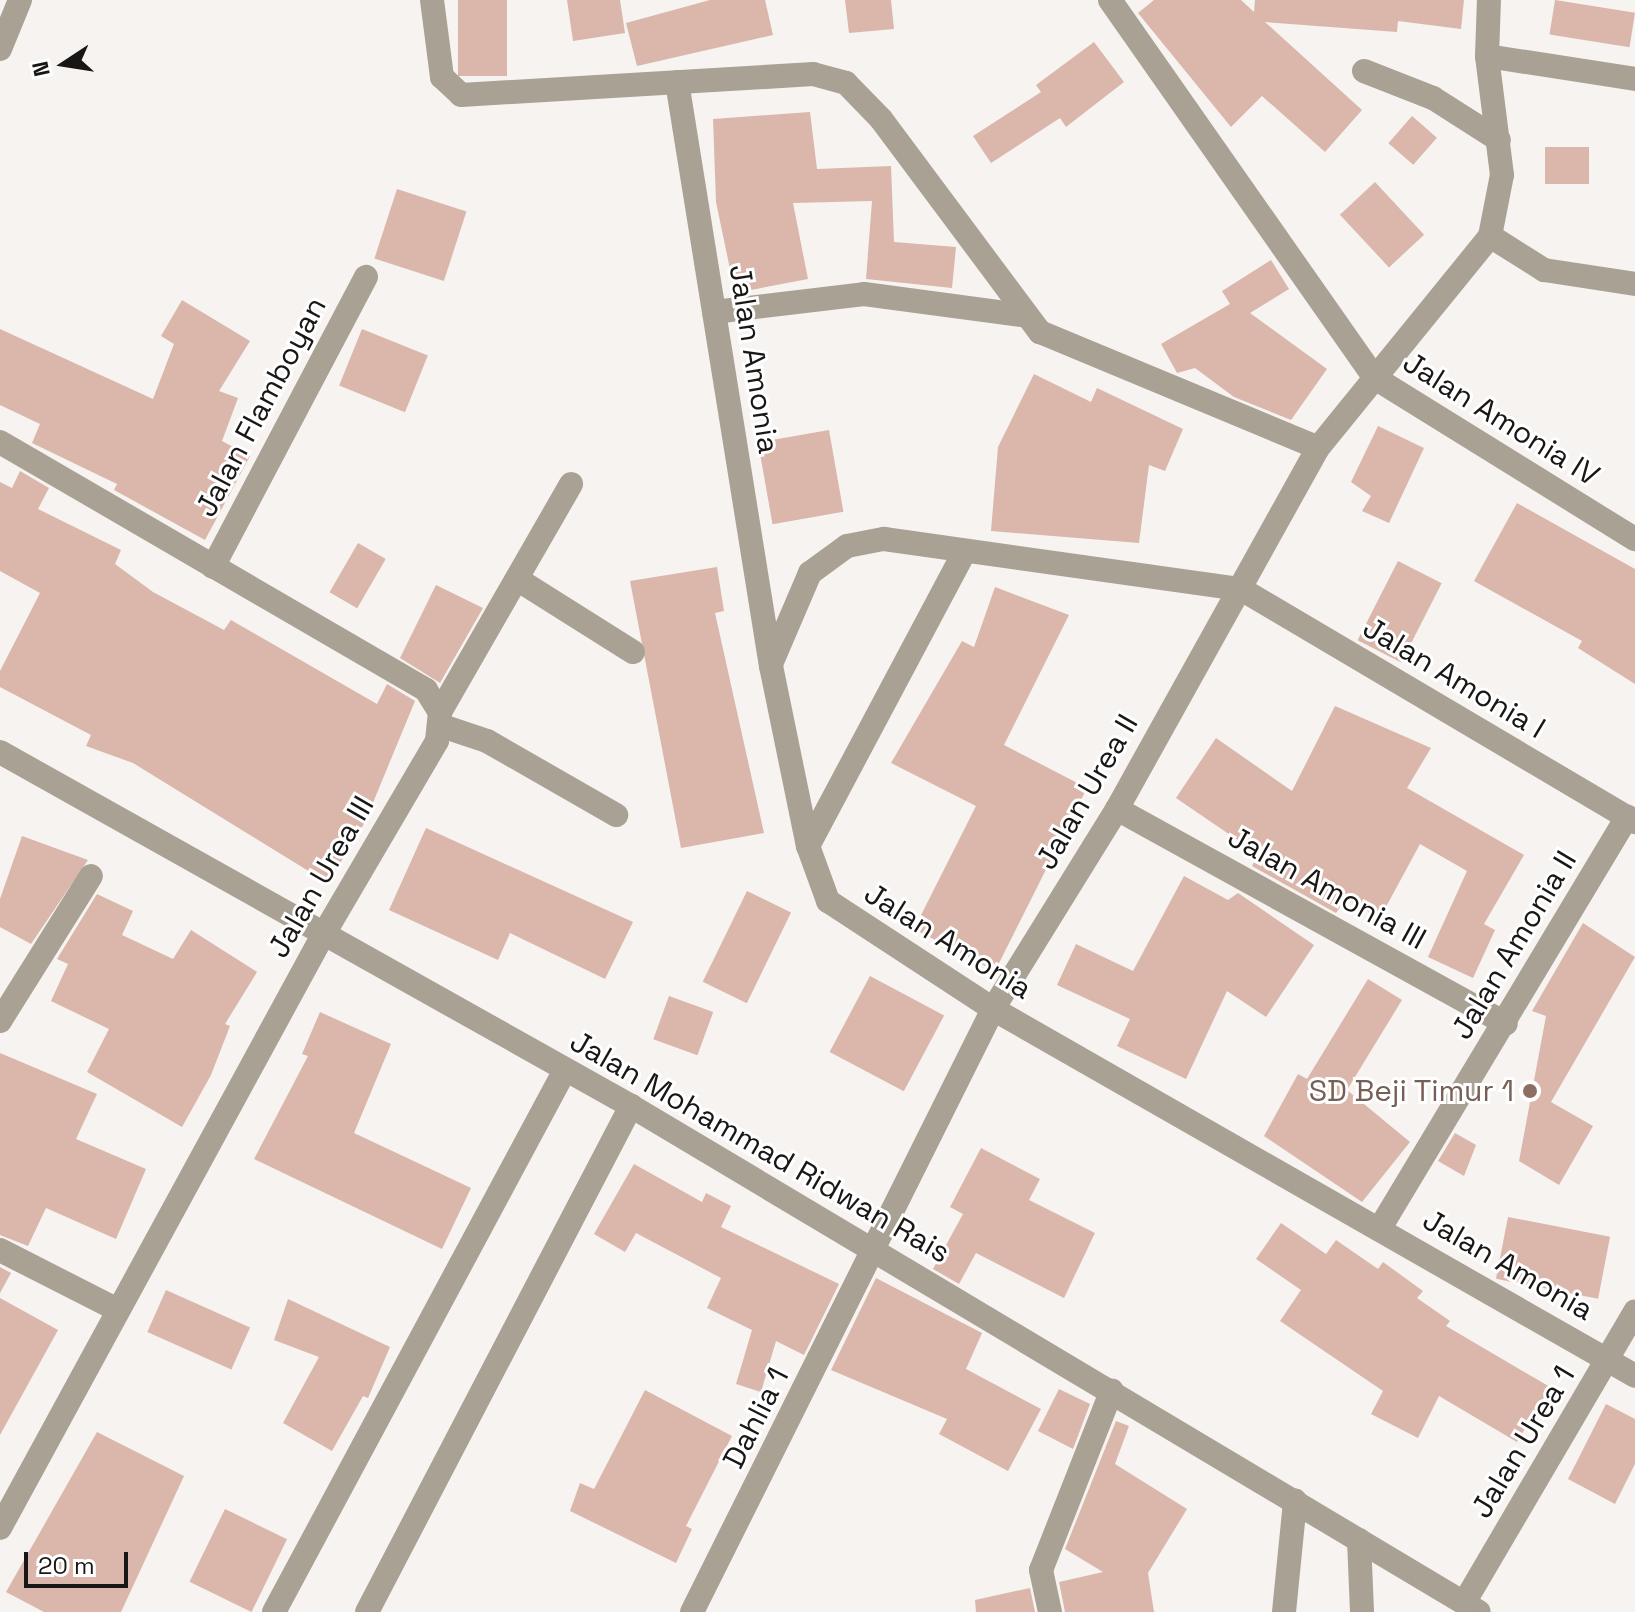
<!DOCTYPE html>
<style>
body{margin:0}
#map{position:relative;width:1635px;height:1612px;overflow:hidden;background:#f6f3f1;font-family:"Space Grotesk",sans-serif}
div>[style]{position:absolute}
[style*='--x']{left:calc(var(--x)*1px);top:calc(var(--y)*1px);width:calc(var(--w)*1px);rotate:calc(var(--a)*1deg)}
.building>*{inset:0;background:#dab7aa;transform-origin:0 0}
.street>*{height:24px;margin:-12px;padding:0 12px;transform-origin:12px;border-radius:12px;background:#a9a194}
.dots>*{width:22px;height:22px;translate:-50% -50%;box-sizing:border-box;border:4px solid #fff;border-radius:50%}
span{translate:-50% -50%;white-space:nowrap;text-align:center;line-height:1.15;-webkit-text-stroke:6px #fff;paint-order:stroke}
.street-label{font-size:30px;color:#181716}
.education-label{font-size:30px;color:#785e54}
.right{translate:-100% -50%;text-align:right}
.north{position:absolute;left:24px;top:24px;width:80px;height:80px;-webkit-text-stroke:6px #fff;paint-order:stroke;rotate:258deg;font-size:22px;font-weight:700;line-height:32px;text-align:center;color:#181716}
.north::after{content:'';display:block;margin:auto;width:28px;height:36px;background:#181716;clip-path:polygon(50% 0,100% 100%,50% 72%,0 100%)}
.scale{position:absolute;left:24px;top:1552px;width:104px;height:36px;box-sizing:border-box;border:4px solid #181716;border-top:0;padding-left:10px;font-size:24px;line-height:28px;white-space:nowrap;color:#181716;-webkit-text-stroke:6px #fff;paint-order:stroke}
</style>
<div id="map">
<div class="building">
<div style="left:458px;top:0;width:49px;height:76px"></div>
<div style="clip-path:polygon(567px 0,620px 0,625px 33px,573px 41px)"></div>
<div style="clip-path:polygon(710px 0,765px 0,773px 35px,637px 66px,626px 23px)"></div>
<div style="clip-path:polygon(845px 0,891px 0,894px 29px,849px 33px)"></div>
<div style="clip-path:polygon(1154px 0,1241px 0,1254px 12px,1255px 0,1464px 0,1461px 29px,1398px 21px,1397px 32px,1265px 22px,1362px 110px,1325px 152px,1262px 96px,1231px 127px,1138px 13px)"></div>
<div style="left:1555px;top:0;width:81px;height:35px;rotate:9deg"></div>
<div style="clip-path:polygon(1094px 42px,1124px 82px,1066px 127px,1060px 118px,991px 163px,973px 136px,1041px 92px,1036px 85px)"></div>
<div style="clip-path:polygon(810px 112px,817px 169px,891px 166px,894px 242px,956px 247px,952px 288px,866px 279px,872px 201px,793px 203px,808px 279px,735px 293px,716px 202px,713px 119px)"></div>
<div style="left:1412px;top:116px;width:33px;height:36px;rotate:41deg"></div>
<div style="left:1545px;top:147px;width:44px;height:37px"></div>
<div style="left:1375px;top:182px;width:72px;height:48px;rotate:47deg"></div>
<div style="left:397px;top:189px;width:73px;height:73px;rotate:18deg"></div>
<div style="clip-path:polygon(1271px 260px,1289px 289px,1250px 313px,1327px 369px,1291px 420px,1234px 397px,1195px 368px,1177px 373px,1161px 344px,1230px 304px,1222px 291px)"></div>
<div style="clip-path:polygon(182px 300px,250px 341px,219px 391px,238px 398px,222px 441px,250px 456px,205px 540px,114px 490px,117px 484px,32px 443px,40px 424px,0 405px,0 329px,153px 399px,174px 344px,161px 336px)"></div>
<div style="left:362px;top:329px;width:71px;height:61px;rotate:22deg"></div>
<div style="clip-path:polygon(1034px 374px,1091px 402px,1097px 388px,1183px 429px,1165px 471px,1149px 465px,1139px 543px,991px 531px,998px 447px)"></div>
<div style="clip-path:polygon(1378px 426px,1424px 448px,1389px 523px,1362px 511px,1371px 496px,1351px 482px)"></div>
<div style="left:829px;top:430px;width:83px;height:72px;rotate:80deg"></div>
<div style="clip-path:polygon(20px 471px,49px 488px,38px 509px,121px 550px,115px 564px,153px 592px,224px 630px,231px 620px,377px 704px,387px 684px,415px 701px,365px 822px,328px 883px,133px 763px,86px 746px,91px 735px,0 687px,0 671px,40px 593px,0 571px,0 482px,12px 488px)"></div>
<div style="clip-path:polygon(1517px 503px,1635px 569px,1635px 684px,1578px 648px,1582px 641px,1474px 581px)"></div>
<div style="left:358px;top:543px;width:32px;height:57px;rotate:30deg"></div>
<div style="left:1398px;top:561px;width:49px;height:89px;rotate:27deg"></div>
<div style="clip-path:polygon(717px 567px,724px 611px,715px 613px,764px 833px,681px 848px,630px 581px)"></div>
<div style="clip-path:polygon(436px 585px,483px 608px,440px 683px,400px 658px)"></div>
<div style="clip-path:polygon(995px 587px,1069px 615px,1004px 745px,1087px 788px,995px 971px,914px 929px,976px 806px,891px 763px,962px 641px,974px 647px)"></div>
<div style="clip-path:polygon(1335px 706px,1431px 748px,1407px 788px,1524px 855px,1484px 924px,1495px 930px,1473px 978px,1428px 957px,1467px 871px,1420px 844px,1380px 918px,1346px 899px,1336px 913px,1252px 866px,1258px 854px,1176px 798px,1216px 738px,1292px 791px)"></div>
<div style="clip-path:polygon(426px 828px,633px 922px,605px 979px,510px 933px,498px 960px,389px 910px)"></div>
<div style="clip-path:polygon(22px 836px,88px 860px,31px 944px,0 927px,0 899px)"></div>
<div style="clip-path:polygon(1184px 876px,1228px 900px,1238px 893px,1314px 945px,1266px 1017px,1227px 991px,1186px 1079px,1117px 1046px,1130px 1019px,1057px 985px,1076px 944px,1133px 971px)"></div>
<div style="left:747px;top:891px;width:49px;height:101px;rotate:26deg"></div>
<div style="clip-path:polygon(97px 894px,133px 911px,122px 935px,173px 959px,191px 930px,257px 972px,225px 1024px,230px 1026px,211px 1075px,182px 1127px,87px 1072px,109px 1029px,51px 1001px,68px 964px,57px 959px)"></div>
<div style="clip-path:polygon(1583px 923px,1635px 957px,1551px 1102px,1593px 1126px,1559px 1185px,1519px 1161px,1546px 1016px,1532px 1011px)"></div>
<div style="left:870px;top:976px;width:84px;height:86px;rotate:28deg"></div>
<div style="clip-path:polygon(1368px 979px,1402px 1000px,1347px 1090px,1410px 1142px,1362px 1202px,1264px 1136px,1298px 1074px,1307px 1079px)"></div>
<div style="left:669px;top:996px;width:47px;height:46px;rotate:20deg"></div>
<div style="clip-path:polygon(320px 1012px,391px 1044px,354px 1133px,471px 1188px,442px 1249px,254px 1159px,308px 1056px,302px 1054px)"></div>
<div style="clip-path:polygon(0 1053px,97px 1094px,76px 1139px,146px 1169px,116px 1239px,46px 1208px,28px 1246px,0 1235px)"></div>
<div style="clip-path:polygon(1455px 1133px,1476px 1145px,1464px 1176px,1438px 1161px)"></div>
<div style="clip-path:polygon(981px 1148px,1040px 1179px,1029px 1200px,1095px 1233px,1064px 1298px,976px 1253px,959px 1284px,933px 1269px,963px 1214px,950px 1207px)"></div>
<div style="clip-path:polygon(634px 1164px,702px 1202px,706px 1193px,731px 1206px,721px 1227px,839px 1284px,804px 1355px,776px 1341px,761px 1392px,736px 1384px,752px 1330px,707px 1308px,721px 1278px,636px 1233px,625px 1252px,594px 1234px)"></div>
<div style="left:1508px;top:1217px;width:104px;height:63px;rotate:11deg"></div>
<div style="clip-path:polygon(1281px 1223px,1326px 1254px,1336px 1240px,1378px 1269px,1383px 1262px,1423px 1291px,1417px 1298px,1450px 1321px,1446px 1326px,1550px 1387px,1517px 1442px,1439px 1396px,1418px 1438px,1371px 1414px,1383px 1391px,1280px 1321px,1301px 1290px,1256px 1259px)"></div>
<div style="clip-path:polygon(0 1267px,11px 1273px,0 1293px)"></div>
<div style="clip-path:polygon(876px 1278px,982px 1333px,966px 1369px,1041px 1409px,1008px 1471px,939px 1434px,947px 1419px,831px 1370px)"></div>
<div style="left:166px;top:1290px;width:92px;height:46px;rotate:24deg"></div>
<div style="clip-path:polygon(0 1298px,58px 1330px,0 1435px)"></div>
<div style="clip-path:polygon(288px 1299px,390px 1347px,368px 1398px,363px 1396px,332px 1451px,283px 1423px,319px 1357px,274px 1340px)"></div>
<div style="clip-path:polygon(1059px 1389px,1090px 1404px,1073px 1449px,1038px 1431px)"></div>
<div style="clip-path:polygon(645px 1390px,732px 1436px,686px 1526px,692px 1529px,676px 1563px,570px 1511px,580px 1483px,594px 1489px)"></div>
<div style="clip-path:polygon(1606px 1404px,1635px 1419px,1635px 1464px,1615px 1504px,1568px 1479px)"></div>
<div style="clip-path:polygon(1116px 1421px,1129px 1426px,1115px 1464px,1187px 1509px,1148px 1573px,1154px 1612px,1065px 1612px,1059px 1582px,1103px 1572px,1065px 1549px)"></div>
<div style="clip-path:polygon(97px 1432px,184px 1476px,121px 1612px,44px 1612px,6px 1592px)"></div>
<div style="left:225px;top:1509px;width:69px;height:81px;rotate:26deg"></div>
<div style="clip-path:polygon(1030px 1588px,1035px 1612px,976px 1612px,975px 1600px)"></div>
</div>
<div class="street">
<div style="--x:432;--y:0;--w:78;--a:82.6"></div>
<div style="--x:442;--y:77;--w:26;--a:43"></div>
<div style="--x:461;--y:95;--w:353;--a:-3.4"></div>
<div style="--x:813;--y:74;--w:34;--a:15"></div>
<div style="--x:846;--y:83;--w:50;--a:45.8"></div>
<div style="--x:881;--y:119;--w:266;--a:53.3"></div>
<div style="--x:1040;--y:332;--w:301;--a:22.6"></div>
<div style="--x:1110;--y:0;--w:462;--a:55"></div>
<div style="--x:1375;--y:378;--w:306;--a:31.8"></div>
<div style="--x:0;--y:49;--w:53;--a:-67.8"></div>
<div style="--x:1487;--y:56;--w:150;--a:8.8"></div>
<div style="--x:1364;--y:71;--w:74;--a:21.4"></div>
<div style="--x:1433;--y:98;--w:78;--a:32.5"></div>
<div style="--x:677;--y:82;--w:592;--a:80.86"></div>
<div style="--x:771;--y:666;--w:184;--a:78.4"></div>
<div style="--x:808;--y:846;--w:59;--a:70"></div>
<div style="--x:828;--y:901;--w:197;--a:33.2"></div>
<div style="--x:993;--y:1009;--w:739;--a:29.75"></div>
<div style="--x:1490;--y:236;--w:64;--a:32.2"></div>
<div style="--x:1544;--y:270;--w:92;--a:8.7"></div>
<div style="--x:714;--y:312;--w:151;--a:-6.8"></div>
<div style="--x:864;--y:294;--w:159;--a:7.6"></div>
<div style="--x:0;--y:442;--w:493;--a:30.2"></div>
<div style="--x:426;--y:690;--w:26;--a:58"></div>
<div style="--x:440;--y:712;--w:29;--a:96"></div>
<div style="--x:437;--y:741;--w:225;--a:120.4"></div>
<div style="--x:323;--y:935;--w:675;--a:118.58"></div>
<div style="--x:213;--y:567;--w:328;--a:-62.2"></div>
<div style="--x:517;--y:579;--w:137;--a:32.2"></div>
<div style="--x:771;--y:664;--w:99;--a:-66.8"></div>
<div style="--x:810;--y:573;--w:46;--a:-36.1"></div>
<div style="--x:847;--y:546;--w:38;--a:-11"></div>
<div style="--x:884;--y:539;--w:360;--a:8"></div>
<div style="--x:1241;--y:589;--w:458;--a:30.6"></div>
<div style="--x:440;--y:712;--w:263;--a:-60.1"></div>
<div style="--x:439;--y:725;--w:51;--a:18.4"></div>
<div style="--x:487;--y:741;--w:149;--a:29.8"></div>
<div style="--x:0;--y:752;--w:724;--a:29.29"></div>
<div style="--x:631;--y:1106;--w:987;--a:30.82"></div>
<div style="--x:1117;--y:809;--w:444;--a:28.9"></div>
<div style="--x:808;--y:846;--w:331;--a:-62"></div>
<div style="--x:0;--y:1021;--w:171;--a:-57.9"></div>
<div style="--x:1380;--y:1228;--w:480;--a:-59"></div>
<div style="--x:0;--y:1250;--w:132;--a:27"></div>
<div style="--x:1359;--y:1540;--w:72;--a:87.6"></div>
<div style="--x:1464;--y:1603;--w:338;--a:-59.6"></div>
<div style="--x:274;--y:1612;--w:615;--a:-61.77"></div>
<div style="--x:367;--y:1612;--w:571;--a:-62.45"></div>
<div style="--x:692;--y:1612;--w:674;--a:-63.47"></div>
<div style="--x:993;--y:1009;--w:235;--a:-58.2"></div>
<div style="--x:1117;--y:809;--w:413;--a:-60.9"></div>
<div style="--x:1318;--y:448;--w:273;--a:-50.9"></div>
<div style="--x:1490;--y:236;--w:62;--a:-78.9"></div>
<div style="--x:1502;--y:175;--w:120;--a:-97.2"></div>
<div style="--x:1487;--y:56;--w:56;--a:-88"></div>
<div style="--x:1050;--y:1612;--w:43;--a:-102.1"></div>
<div style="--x:1041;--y:1570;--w:193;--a:-68.5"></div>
<div style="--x:1284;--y:1612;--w:112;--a:-84.3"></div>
</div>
<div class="dots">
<div style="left:1530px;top:1091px;background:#8d6e63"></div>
</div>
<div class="street-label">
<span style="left:754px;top:359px;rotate:81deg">Jalan Amonia</span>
<span style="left:261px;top:407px;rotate:-62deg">Jalan Flamboyan</span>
<span style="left:1501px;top:419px;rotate:32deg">Jalan Amonia IV</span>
<span style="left:1454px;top:678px;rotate:31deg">Jalan Amonia I</span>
<span style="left:1087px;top:792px;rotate:-60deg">Jalan Urea II</span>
<span style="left:321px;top:877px;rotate:-60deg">Jalan Urea III</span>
<span style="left:1327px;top:888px;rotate:29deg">Jalan Amonia III</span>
<span style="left:948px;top:941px;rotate:32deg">Jalan Amonia</span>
<span style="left:1514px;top:945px;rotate:-59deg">Jalan Amonia II</span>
<span style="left:760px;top:1147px;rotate:30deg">Jalan Mohammad Ridwan Rais</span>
<span style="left:1508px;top:1265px;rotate:30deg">Jalan Amonia</span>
<span style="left:756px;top:1418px;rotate:-63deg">Dahlia 1</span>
<span style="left:1523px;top:1442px;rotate:-59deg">Jalan Urea 1</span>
</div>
<div class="education-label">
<span class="right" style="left:1514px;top:1091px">SD Beji Timur 1</span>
</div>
<div class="north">N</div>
<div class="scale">20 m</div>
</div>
